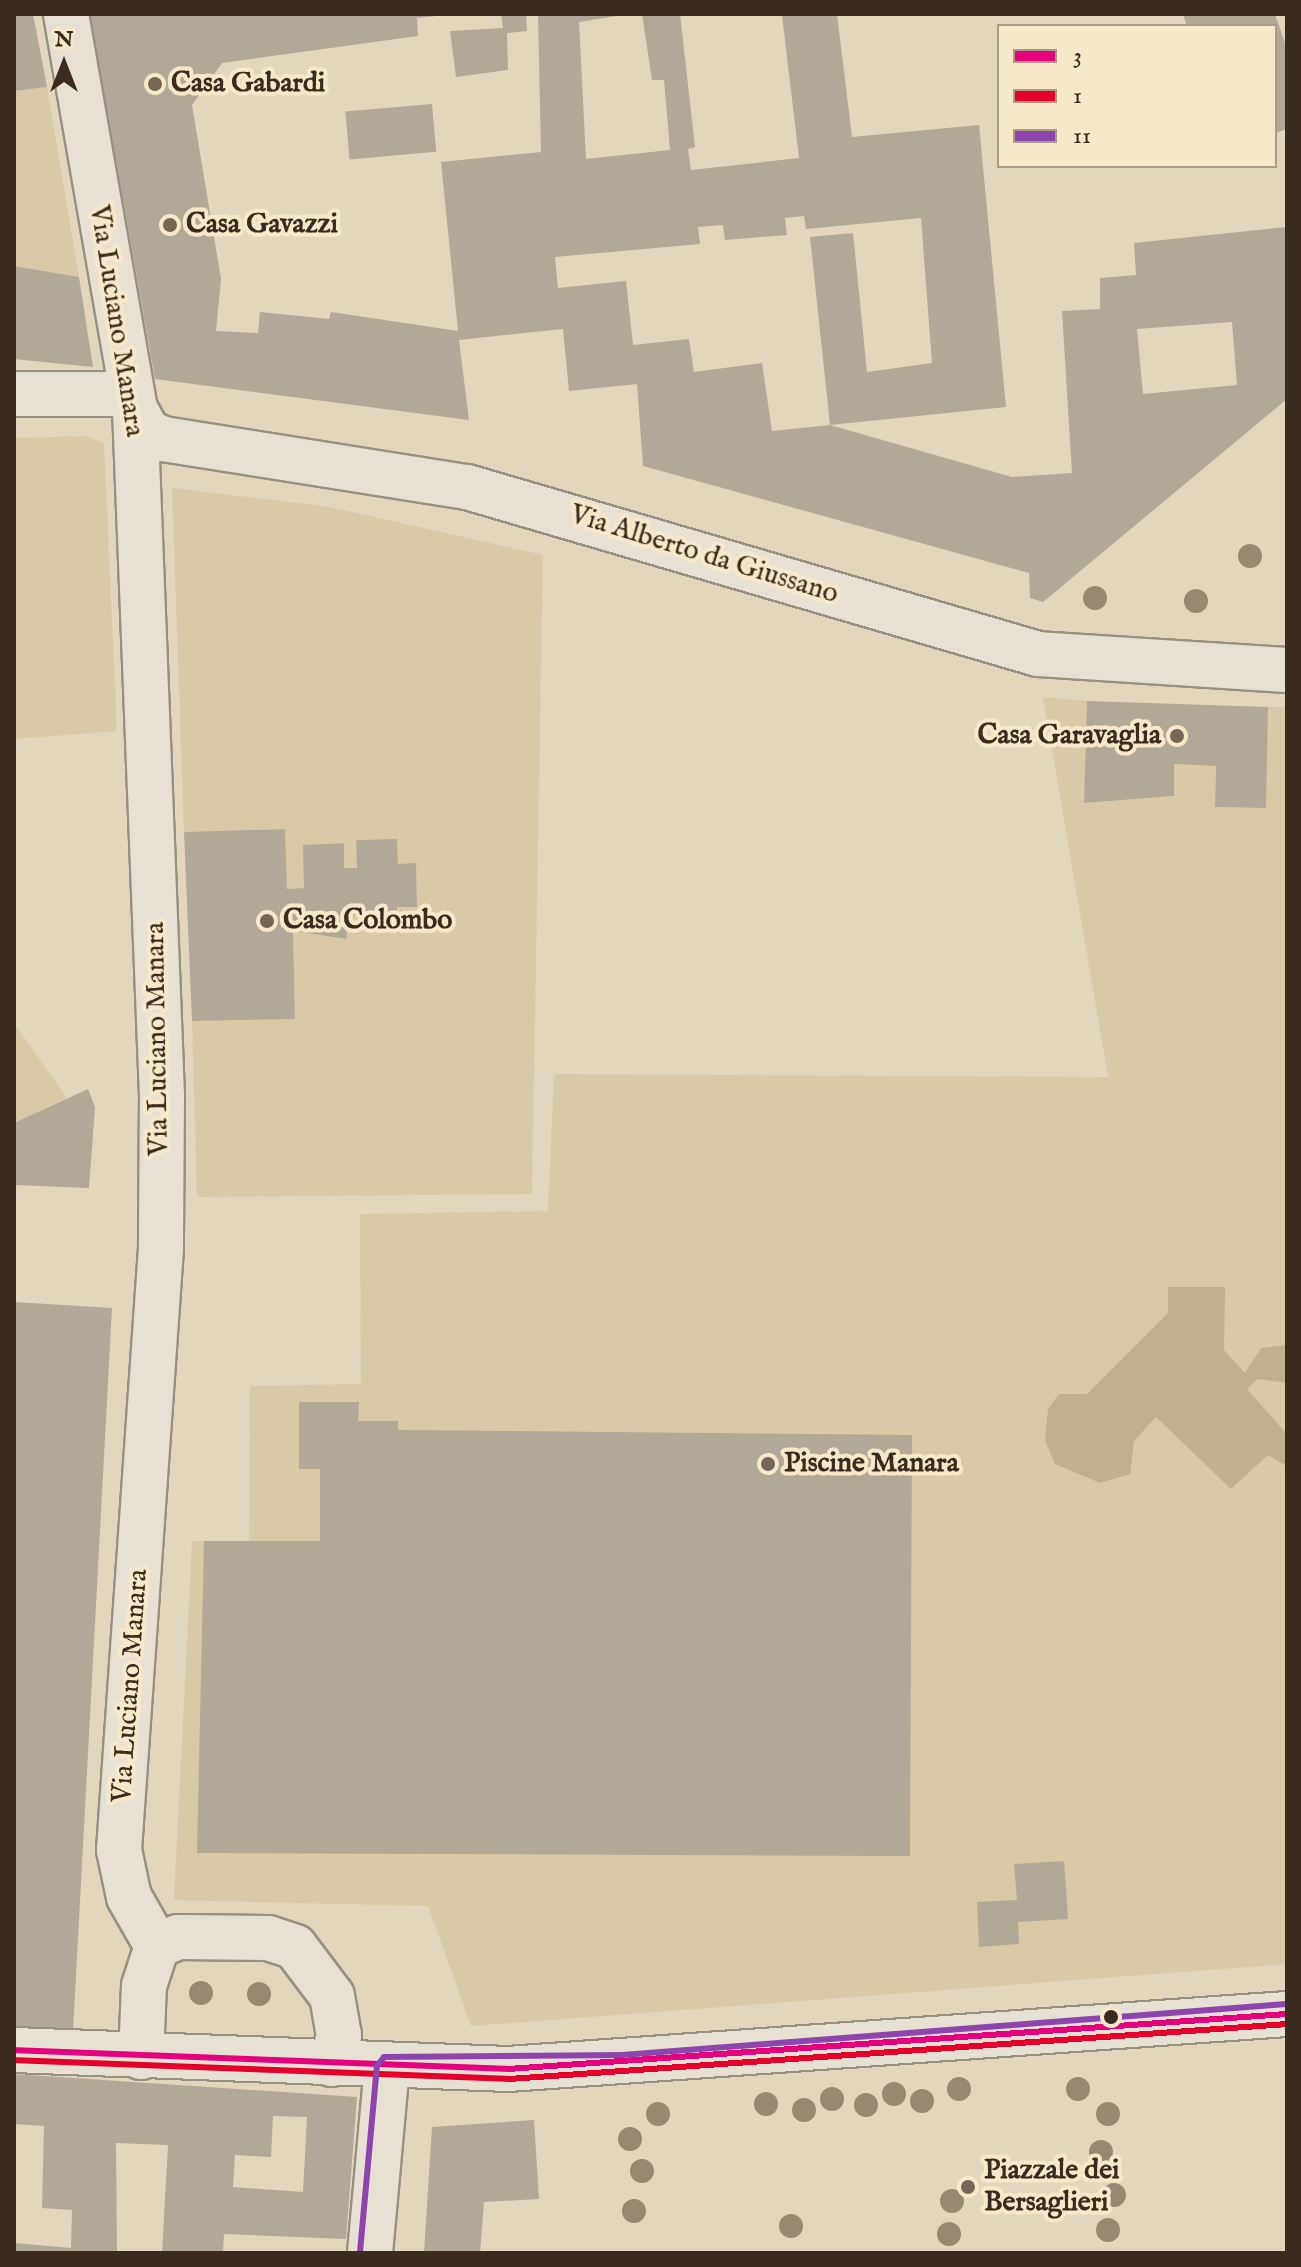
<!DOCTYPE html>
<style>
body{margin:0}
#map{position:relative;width:1301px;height:2267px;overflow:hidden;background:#e2d6bc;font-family:"IM FELL English",serif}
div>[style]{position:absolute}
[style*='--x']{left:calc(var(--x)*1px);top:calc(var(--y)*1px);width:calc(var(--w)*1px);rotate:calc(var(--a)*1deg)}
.green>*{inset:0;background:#dac9a6}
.water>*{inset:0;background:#c1b08f}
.building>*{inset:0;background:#b2a897;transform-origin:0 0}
.roads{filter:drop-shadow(2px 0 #989080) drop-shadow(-2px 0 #989080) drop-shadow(0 2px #989080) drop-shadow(0 -2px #989080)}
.minor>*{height:44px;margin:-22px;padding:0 22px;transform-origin:22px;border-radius:22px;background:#e7e1d4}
.bus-1>*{height:6px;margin:-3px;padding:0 3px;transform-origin:3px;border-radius:3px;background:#e5007d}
.bus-2>*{height:6px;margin:-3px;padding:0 3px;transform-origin:3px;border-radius:3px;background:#e4002b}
.bus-3>*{height:6px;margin:-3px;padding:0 3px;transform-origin:3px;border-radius:3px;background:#8e44ad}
.trees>*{width:24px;height:24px;margin:-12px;border-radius:50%;background:#978872}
.dots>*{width:22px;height:22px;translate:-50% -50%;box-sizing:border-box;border:4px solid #f7e8c9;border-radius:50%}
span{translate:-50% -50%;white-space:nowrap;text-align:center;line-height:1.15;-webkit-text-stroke:8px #f7e8c9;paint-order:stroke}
.poi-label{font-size:28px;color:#3a2b1e;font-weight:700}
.left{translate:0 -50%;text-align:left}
.right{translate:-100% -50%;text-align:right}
.street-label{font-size:28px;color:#3a2b1e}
.frame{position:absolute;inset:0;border:16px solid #3a2b1e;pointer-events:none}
.legend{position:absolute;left:997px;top:24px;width:280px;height:144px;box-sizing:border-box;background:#f7e8c9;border:2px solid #ab9c85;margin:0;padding:10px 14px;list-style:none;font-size:24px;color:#3a2b1e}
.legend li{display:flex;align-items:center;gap:16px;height:40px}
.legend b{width:40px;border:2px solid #ab9c85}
.north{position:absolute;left:24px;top:24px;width:80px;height:80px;-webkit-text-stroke:6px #f7e8c9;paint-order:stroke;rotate:0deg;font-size:22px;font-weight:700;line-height:32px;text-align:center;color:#3a2b1e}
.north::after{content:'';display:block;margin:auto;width:28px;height:36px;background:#3a2b1e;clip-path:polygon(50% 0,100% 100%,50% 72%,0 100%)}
</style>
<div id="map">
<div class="green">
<div style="clip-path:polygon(47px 87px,79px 277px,14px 266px,14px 91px)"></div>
<div style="clip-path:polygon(88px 436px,104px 444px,117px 731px,14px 739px,14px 438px)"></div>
<div style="clip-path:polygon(172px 488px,330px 507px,543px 555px,532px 1194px,197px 1197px,192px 1021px,295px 1019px,293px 931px,347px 939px,346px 915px,360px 915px,360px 927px,396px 927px,397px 907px,417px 906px,416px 863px,398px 864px,396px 839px,356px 840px,357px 868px,344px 868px,343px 843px,304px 845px,304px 888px,287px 889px,285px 829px,184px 832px)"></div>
<div style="clip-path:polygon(1043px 697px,1087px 701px,1085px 803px,1173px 796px,1174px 764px,1216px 766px,1215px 807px,1265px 808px,1268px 707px,1287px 707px,1287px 1964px,471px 2026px,428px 1906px,174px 1900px,192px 1541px,249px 1541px,250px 1386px,361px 1384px,360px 1214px,548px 1211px,554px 1074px,1108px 1077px)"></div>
<div style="clip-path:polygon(14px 1023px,67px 1098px,14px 1123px)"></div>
</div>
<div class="water">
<div style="clip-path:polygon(1168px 1287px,1225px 1287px,1224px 1350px,1245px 1373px,1261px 1348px,1287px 1345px,1287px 1383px,1257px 1379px,1247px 1389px,1287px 1434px,1287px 1466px,1268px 1455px,1231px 1489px,1156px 1417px,1134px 1441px,1130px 1474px,1100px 1483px,1055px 1464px,1045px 1441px,1048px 1409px,1059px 1394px,1087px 1394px,1168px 1313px)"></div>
</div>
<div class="building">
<div style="clip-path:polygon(14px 14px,33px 14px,47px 87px,14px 91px)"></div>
<div style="clip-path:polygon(evenodd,90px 14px,455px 14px,417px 18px,418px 36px,222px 63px,192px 105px,221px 279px,216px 331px,258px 333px,260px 312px,329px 319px,331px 312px,458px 331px,441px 162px,541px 152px,538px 14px,629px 14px,579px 22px,586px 159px,670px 150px,664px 80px,652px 80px,642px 14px,680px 14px,695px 147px,688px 149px,691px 170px,799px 158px,782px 15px,837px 14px,852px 137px,979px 125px,1006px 407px,830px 425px,810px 237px,853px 233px,867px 372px,932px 363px,921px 218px,806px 229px,804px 216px,785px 218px,787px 235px,725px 240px,723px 225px,698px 227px,700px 244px,555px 257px,558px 288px,626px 281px,633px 345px,689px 339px,694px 372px,762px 363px,772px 431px,830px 425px,1012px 477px,1072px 473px,1062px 311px,1100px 309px,1100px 278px,1136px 275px,1134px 243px,1287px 227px,1287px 399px,1043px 602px,1030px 598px,1029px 573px,643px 466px,637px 384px,569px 391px,563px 329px,459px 340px,469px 420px,155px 379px,90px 14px,1232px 322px,1237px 385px,1143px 394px,1137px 329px,1232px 322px)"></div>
<div style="clip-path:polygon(501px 14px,526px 14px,527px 31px,507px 33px,508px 70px,456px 77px,450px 31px,503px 28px)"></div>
<div style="clip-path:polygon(1183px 14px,1275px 14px,1287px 49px,1287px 129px,1275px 133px,1275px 26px,1187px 26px)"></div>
<div style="left:432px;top:104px;width:48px;height:87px;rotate:85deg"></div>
<div style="clip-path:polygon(14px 266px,79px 277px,93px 367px,14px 359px)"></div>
<div style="clip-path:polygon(1087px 701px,1268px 707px,1266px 808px,1215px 807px,1216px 766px,1174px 764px,1174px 796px,1084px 803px)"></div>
<div style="clip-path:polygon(285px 829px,287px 889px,304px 888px,303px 845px,344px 843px,344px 868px,357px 868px,356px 840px,397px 839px,398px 864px,416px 863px,417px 907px,397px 907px,397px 927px,360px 927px,360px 915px,346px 915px,347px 939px,293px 931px,295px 1019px,192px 1021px,184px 832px)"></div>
<div style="clip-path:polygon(88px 1089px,95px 1107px,89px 1188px,14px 1185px,14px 1123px)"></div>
<div style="clip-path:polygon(14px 1302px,112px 1308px,73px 2031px,14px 2027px)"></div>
<div style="clip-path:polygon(299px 1402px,359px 1402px,358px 1421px,398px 1421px,398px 1430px,912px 1435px,910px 1856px,197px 1853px,204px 1541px,320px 1541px,320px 1469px,299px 1469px)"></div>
<div style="clip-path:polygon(1064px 1861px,1068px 1919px,1018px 1922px,1019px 1944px,979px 1947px,977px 1902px,1017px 1900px,1014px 1864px)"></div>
<div style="clip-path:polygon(evenodd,14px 2074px,357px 2097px,346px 2239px,224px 2234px,223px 2253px,162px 2253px,168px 2145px,116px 2143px,117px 2253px,14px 2253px,14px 2243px,71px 2248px,72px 2210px,42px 2208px,44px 2126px,14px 2124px,14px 2074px,273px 2116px,307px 2117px,303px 2192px,233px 2187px,235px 2155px,271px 2157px,273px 2116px)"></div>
<div style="clip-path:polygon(534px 2120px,539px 2199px,484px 2202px,480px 2253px,424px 2253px,432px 2127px)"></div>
</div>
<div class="roads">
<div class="minor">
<div style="--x:66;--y:14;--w:401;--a:80.1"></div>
<div style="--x:135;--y:409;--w:687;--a:87.75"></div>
<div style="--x:162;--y:1095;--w:153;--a:90.4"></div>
<div style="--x:161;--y:1248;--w:603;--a:93.99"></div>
<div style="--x:119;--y:1850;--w:48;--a:78"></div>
<div style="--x:129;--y:1897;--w:56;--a:60.3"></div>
<div style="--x:14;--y:394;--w:117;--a:0"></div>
<div style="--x:135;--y:409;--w:26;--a:61"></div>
<div style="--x:148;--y:432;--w:17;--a:25"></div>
<div style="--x:163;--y:439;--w:308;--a:9"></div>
<div style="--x:467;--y:487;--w:595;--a:16.3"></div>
<div style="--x:1038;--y:654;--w:250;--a:3.7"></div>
<div style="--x:14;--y:2050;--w:494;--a:2.2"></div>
<div style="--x:508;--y:2069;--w:781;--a:-4.04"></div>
<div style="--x:141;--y:2057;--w:71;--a:-87.6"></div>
<div style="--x:144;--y:1986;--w:42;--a:-72"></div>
<div style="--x:157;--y:1946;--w:23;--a:-23"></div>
<div style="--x:178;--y:1937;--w:90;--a:0.6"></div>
<div style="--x:268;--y:1938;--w:28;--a:18"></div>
<div style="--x:295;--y:1947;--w:61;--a:52.9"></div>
<div style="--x:332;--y:1996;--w:40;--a:80"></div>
<div style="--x:339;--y:2035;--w:30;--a:104"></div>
<div style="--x:370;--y:2253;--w:187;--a:-84.8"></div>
</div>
</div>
<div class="bus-1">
<div style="--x:14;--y:2050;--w:494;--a:2.2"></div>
<div style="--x:508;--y:2069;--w:781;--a:-4.04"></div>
</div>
<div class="bus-2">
<div style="--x:14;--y:2060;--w:495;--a:2.2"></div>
<div style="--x:509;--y:2079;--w:780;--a:-4.04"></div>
</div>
<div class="bus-3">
<div style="--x:360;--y:2252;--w:187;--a:-84.8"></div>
<div style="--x:377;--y:2066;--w:11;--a:-52"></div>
<div style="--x:384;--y:2057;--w:238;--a:-0.5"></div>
<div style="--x:622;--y:2055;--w:666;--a:-4.39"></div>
</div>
<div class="trees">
<div style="left:1250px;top:556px"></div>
<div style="left:1095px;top:598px"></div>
<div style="left:1196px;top:601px"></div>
<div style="left:201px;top:1993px"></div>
<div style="left:259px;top:1994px"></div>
<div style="left:959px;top:2089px"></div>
<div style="left:1078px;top:2089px"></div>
<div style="left:894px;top:2094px"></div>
<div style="left:832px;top:2099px"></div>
<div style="left:922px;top:2101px"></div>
<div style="left:766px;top:2104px"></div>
<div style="left:866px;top:2105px"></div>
<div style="left:804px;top:2110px"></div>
<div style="left:658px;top:2114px"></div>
<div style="left:1108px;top:2114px"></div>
<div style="left:630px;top:2139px"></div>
<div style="left:1101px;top:2152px"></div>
<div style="left:642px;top:2171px"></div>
<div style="left:1114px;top:2195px"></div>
<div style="left:952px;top:2201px"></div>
<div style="left:634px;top:2211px"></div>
<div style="left:791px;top:2226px"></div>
<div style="left:1108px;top:2230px"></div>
<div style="left:949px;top:2234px"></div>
</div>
<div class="dots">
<div style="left:155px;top:84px;background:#756755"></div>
<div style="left:170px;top:225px;background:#756755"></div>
<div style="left:1177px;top:736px;background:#756755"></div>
<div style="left:267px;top:921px;background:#756755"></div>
<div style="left:768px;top:1464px;background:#756755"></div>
<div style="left:1111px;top:2017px;background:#3a2b1e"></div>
<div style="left:968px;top:2187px;background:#756755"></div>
</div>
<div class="poi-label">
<span class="left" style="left:171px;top:84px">Casa Gabardi</span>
<span class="left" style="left:186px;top:225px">Casa Gavazzi</span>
<span class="right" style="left:1161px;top:736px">Casa Garavaglia</span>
<span class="left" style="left:283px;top:921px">Casa Colombo</span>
<span class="left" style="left:784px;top:1464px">Piscine Manara</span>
<span class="left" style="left:984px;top:2187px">Piazzale dei<br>Bersaglieri</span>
</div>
<div class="street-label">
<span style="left:116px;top:321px;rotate:81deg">Via Luciano Manara</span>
<span style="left:704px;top:555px;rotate:17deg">Via Alberto da Giussano</span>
<span style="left:158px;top:1039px;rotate:-91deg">Via Luciano Manara</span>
<span style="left:131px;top:1686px;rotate:-86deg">Via Luciano Manara</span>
</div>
<div class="frame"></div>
<ul class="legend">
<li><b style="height:10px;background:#e5007d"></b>3</li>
<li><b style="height:10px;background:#e4002b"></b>1</li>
<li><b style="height:10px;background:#8e44ad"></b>11</li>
</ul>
<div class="north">N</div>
</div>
